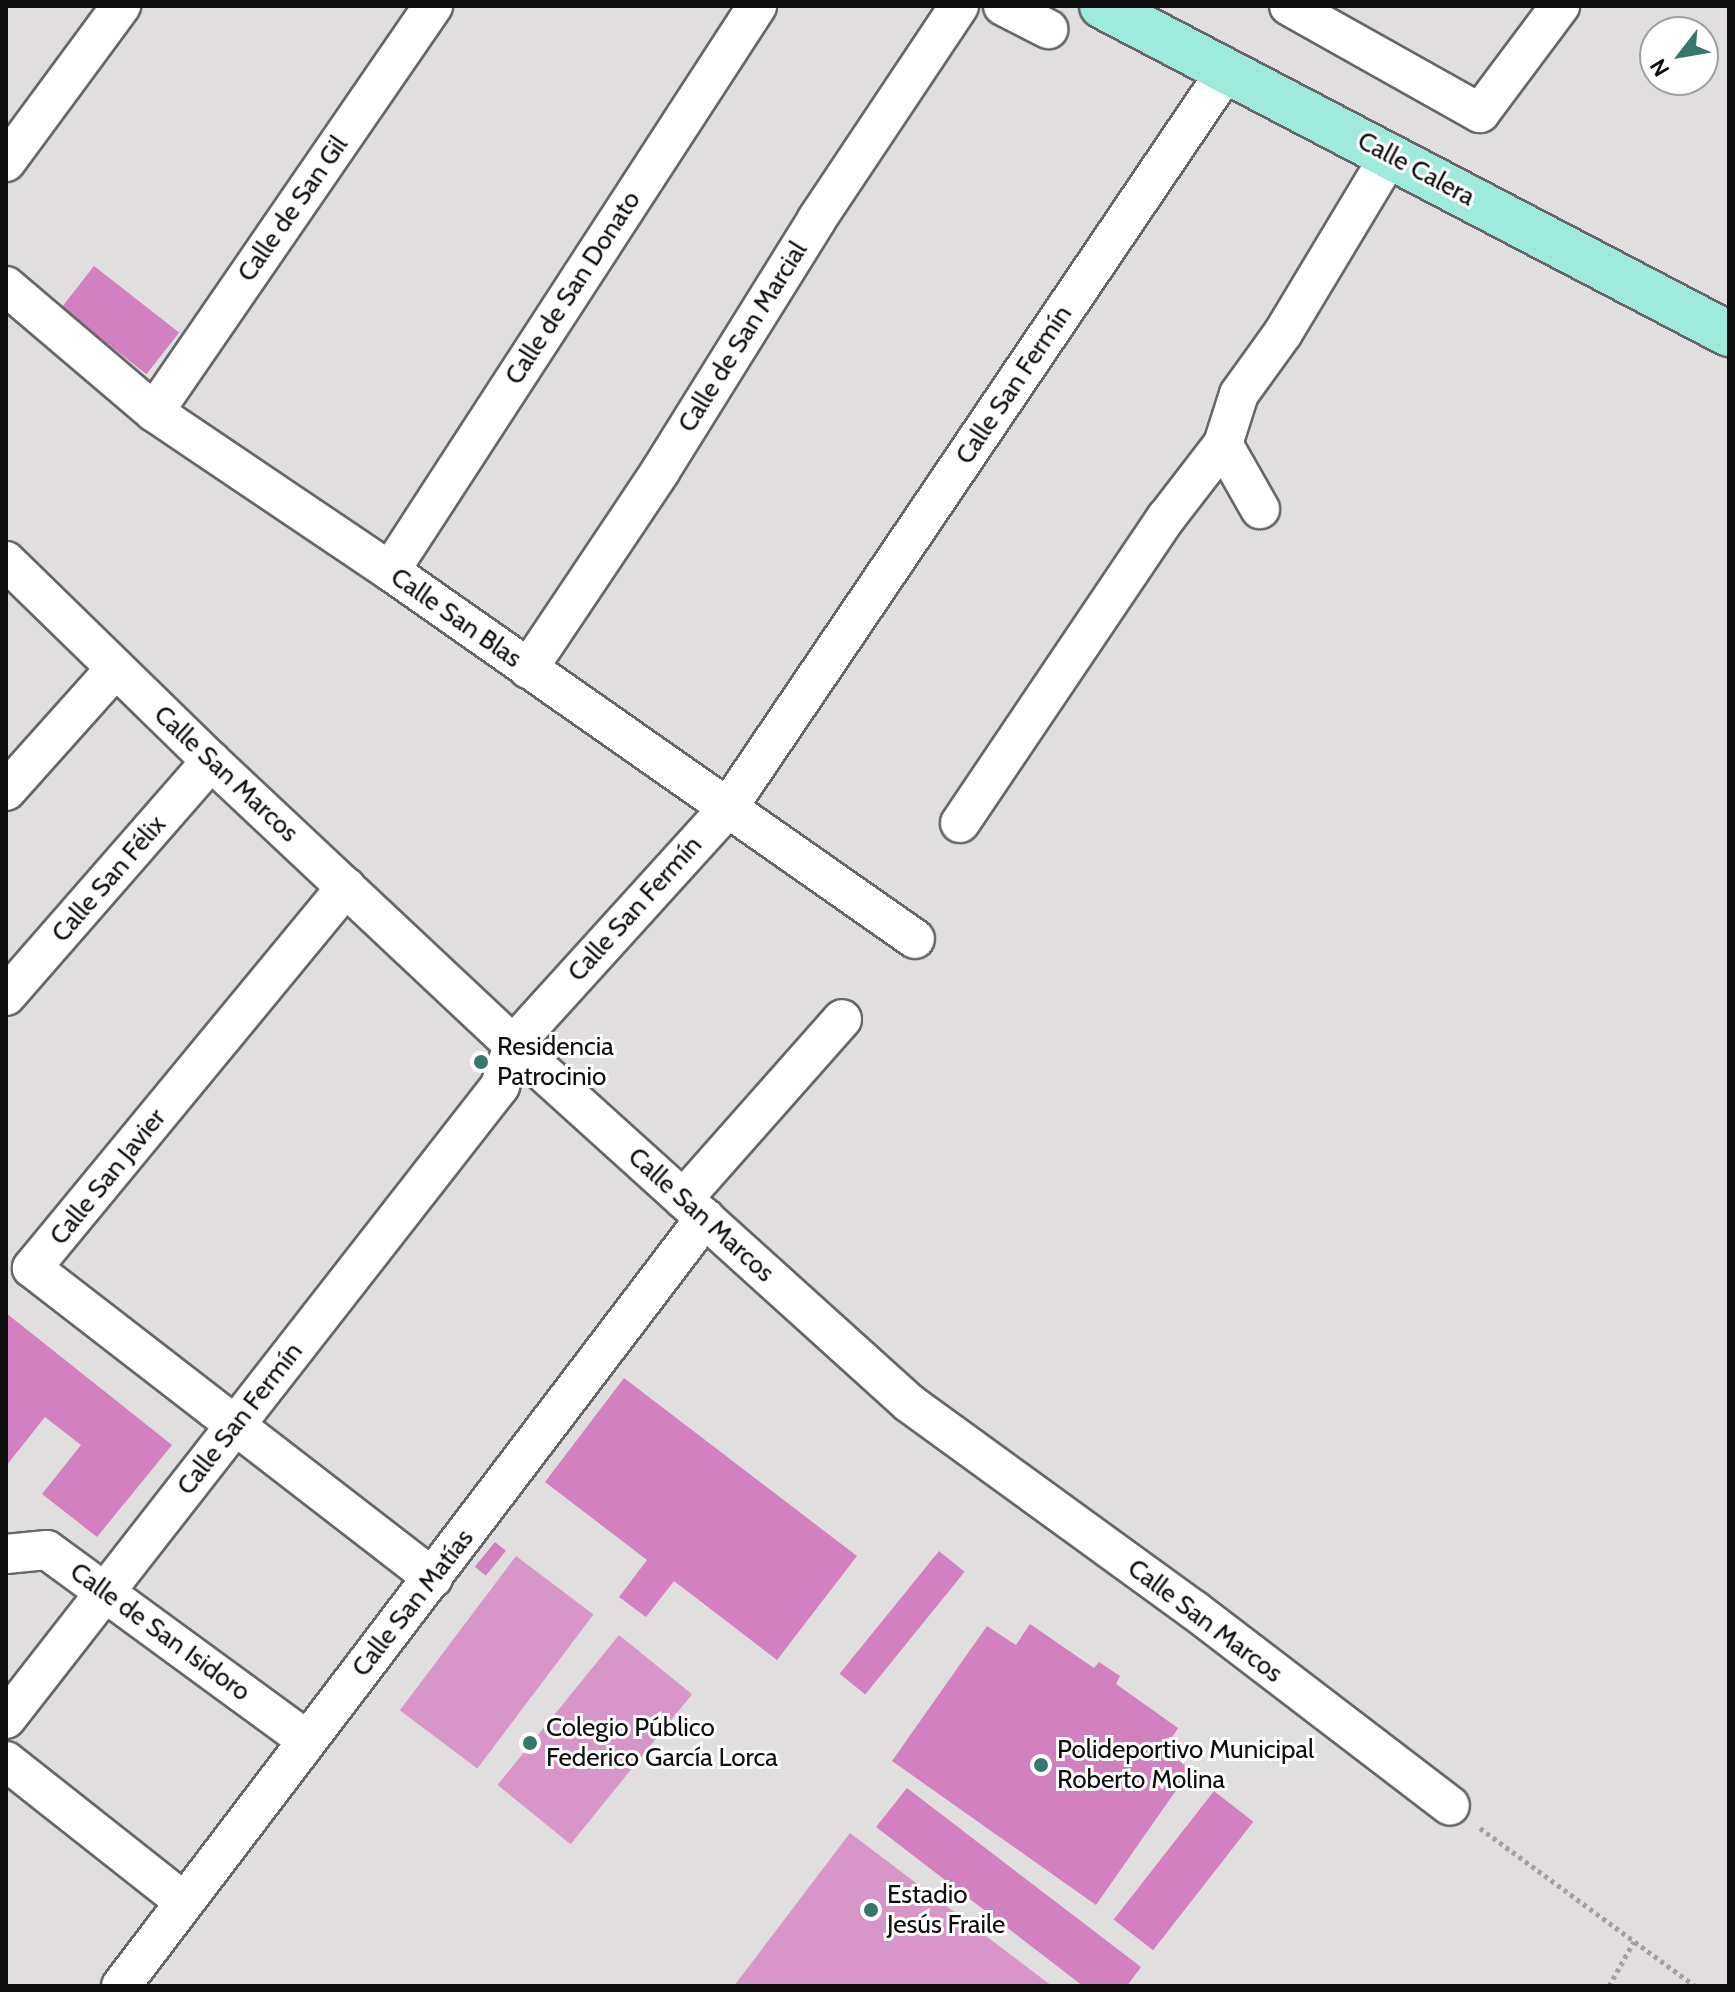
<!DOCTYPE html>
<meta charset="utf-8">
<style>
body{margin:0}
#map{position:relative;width:1735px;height:1992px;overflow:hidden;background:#e1dee0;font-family:Cabin,sans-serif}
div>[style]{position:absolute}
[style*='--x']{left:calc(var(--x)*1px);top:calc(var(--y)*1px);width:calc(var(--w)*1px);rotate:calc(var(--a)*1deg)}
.green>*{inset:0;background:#d895c7;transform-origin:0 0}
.building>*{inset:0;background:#d280bf;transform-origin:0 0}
.path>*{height:5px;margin-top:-2.5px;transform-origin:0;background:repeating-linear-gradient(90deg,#a2a0a1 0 4px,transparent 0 8px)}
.roads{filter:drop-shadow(2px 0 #686668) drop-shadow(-2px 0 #686668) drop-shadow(0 2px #686668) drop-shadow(0 -2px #686668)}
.minor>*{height:38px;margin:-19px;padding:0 19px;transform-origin:19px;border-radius:19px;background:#fff}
.major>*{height:44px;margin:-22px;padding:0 22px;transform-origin:22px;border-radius:22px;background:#9eeadc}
.dots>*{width:22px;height:22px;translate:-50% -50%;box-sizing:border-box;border:4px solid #fff;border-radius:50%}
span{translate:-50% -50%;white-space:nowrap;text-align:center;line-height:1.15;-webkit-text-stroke:6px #fff;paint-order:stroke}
.street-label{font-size:26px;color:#0f0e0f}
.poi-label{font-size:26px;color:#0f0e0f}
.left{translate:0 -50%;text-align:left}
.frame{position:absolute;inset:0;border:8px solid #0f0e0f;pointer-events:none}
.north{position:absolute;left:1639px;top:16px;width:80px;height:80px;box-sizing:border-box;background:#fff;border:2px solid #9f9f9f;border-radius:50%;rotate:239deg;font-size:22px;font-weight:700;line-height:32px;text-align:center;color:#0f0e0f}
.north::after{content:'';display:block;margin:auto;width:28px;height:36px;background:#36796c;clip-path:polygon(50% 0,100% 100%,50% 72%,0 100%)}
</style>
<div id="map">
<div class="green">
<div style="left:516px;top:1556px;width:97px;height:193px;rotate:37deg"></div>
<div style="left:619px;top:1635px;width:94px;height:193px;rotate:39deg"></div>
<div style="clip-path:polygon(850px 1833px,1052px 1986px,734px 1986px)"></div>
</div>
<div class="building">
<div style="left:94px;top:266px;width:108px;height:53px;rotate:38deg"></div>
<div style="clip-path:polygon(6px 1313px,172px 1445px,97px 1537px,42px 1494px,81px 1445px,45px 1417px,6px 1466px)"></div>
<div style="clip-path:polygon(624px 1378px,857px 1556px,777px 1660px,674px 1581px,646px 1617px,619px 1597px,647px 1560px,545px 1482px)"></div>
<div style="left:495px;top:1542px;width:14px;height:32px;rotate:39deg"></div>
<div style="left:939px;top:1551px;width:33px;height:158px;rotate:39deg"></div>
<div style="clip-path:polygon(1030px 1624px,1094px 1668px,1099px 1662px,1120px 1676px,1116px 1684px,1178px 1728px,1164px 1750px,1191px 1769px,1096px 1905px,892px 1761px,987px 1626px,1016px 1645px)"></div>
<div style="clip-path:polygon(907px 1788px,1141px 1967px,1127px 1986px,1083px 1986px,876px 1827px)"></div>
<div style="left:1214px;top:1791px;width:50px;height:163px;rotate:38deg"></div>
</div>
<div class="path">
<div style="--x:1480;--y:1828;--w:267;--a:36.3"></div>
<div style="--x:1609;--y:1986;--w:51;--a:-60.9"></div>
</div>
<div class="roads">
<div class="minor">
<div style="--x:1003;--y:6;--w:51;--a:27.1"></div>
<div style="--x:1289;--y:6;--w:219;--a:29.3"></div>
<div style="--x:1480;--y:113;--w:134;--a:-53.2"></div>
<div style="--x:6;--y:162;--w:194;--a:-53.6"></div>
<div style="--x:6;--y:286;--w:194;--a:40.4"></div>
<div style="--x:154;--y:412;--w:285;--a:34"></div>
<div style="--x:390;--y:571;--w:641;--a:35.03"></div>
<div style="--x:154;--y:412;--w:493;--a:-55.5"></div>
<div style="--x:1223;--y:444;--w:75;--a:60.4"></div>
<div style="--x:6;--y:561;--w:286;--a:44.3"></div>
<div style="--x:211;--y:761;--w:415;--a:43.2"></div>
<div style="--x:513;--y:1045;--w:534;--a:42.11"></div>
<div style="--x:909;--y:1403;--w:352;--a:36"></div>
<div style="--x:1194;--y:1610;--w:322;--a:37.4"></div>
<div style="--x:390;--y:571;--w:674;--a:-56.99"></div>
<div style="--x:528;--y:669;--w:239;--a:-56.2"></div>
<div style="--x:661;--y:470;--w:296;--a:-58.1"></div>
<div style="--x:817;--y:219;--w:256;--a:-56.3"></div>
<div style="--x:6;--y:791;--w:164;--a:-48.2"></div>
<div style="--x:960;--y:823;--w:368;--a:-56"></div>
<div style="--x:1166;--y:518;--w:93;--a:-52.4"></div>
<div style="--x:1223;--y:444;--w:52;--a:-72.3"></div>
<div style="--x:1239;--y:394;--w:75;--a:-54.2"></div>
<div style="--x:1283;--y:333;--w:208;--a:-59"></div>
<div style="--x:346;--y:887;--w:494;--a:129.5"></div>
<div style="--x:32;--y:1268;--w:507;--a:37.71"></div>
<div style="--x:6;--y:996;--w:312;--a:-48.9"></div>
<div style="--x:683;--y:1199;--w:240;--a:-48.5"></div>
<div style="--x:6;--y:1554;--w:41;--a:-5.6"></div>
<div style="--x:47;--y:1550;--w:322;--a:36.2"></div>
<div style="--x:6;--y:1719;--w:803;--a:-52.03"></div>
<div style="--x:500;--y:1086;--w:43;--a:-72.4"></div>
<div style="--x:513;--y:1045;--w:319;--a:-47.8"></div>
<div style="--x:727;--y:809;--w:892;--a:-55.92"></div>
<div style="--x:6;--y:1761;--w:226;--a:38.3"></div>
<div style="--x:121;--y:1986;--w:965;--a:-52.75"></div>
</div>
<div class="major">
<div style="--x:1102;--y:6;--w:708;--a:27.62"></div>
</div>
</div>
<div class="dots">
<div style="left:481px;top:1062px;background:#36796c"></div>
<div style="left:530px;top:1743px;background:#36796c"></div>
<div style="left:1041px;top:1765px;background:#36796c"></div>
<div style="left:871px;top:1910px;background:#36796c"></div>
</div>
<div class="street-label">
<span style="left:1416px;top:169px;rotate:28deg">Calle Calera</span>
<span style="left:293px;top:209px;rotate:-55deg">Calle de San Gil</span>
<span style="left:573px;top:288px;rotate:-57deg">Calle de San Donato</span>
<span style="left:743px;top:337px;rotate:-58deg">Calle de San Marcial</span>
<span style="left:1014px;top:385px;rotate:-56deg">Calle San Fermín</span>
<span style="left:456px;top:618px;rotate:35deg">Calle San Blas</span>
<span style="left:226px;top:774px;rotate:43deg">Calle San Marcos</span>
<span style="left:109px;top:879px;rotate:-49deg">Calle San Félix</span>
<span style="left:635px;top:909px;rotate:-48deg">Calle San Fermín</span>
<span style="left:108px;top:1177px;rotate:-51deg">Calle San Javier</span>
<span style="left:701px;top:1215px;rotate:42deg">Calle San Marcos</span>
<span style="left:240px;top:1419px;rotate:-52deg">Calle San Fermín</span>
<span style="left:413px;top:1603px;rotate:-52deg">Calle San Matías</span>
<span style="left:1205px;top:1621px;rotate:37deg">Calle San Marcos</span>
<span style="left:160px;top:1632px;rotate:36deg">Calle de San Isidoro</span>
</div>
<div class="poi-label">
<span class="left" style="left:497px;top:1062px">Residencia<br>Patrocinio</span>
<span class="left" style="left:546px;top:1743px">Colegio Público<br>Federico García Lorca</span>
<span class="left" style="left:1057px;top:1765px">Polideportivo Municipal<br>Roberto Molina</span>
<span class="left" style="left:887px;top:1910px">Estadio<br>Jesús Fraile</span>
</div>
<div class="frame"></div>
<div class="north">N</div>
</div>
